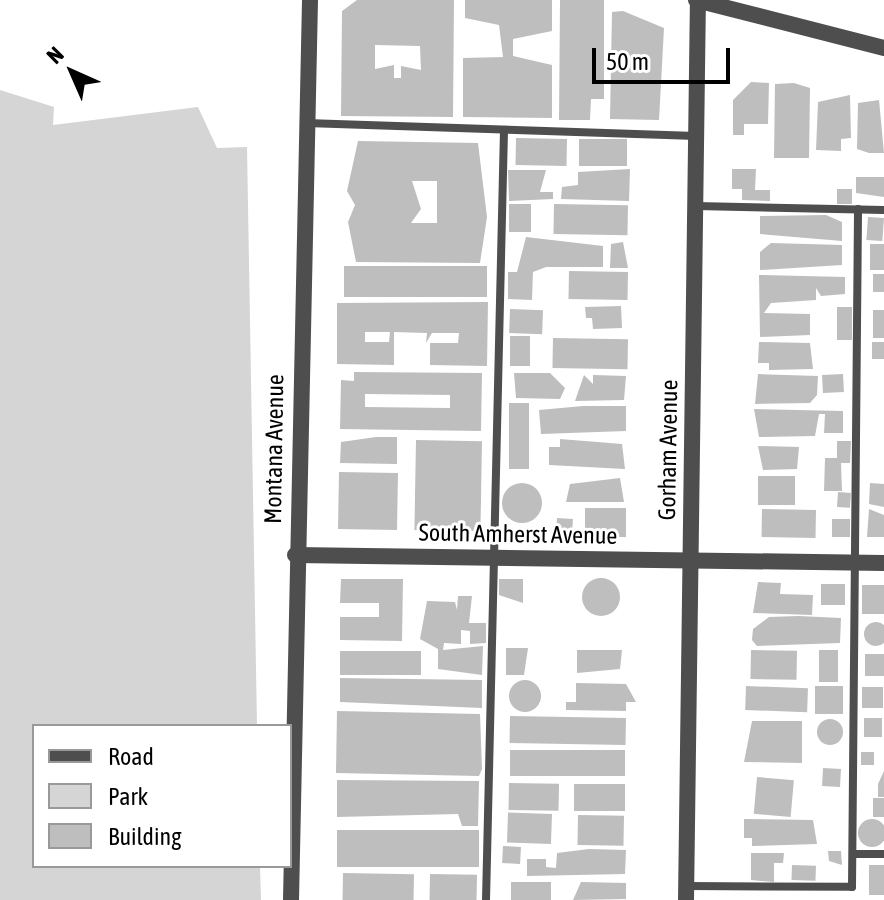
<!DOCTYPE html>
<style>
body{margin:0}
#map{position:relative;width:884px;height:900px;overflow:hidden;background:#fff;font-family:"Asap Condensed",sans-serif}
div>[style]{position:absolute}
[style*='--x']{left:calc(var(--x)*1px);top:calc(var(--y)*1px);width:calc(var(--w)*1px);rotate:calc(var(--a)*1deg)}
.green>*{inset:0;background:#d5d5d5}
.building>*{inset:0;background:#bebebe;transform-origin:0 0}
.round{border-radius:50%}
.service>*{height:8px;margin:-4px;padding:0 4px;transform-origin:4px;border-radius:4px;background:#4e4e4e}
.minor>*{height:16px;margin:-8px;padding:0 8px;transform-origin:8px;border-radius:8px;background:#4e4e4e}
.tertiary>*{height:16px;margin:-8px;padding:0 8px;transform-origin:8px;border-radius:8px;background:#4e4e4e}
span{translate:-50% -50%;white-space:nowrap;text-align:center;line-height:1.15;-webkit-text-stroke:6px #fff;paint-order:stroke}
.street-label{font-size:24px;color:#000}
.legend{position:absolute;left:32px;top:724px;width:260px;height:144px;box-sizing:border-box;background:#fff;border:2px solid #999;margin:0;padding:10px 14px;list-style:none;font-size:24px;color:#000}
.legend li{display:flex;align-items:center;gap:16px;height:40px}
.legend b{width:40px;border:2px solid #999}
.north{position:absolute;left:32px;top:32px;width:80px;height:80px;-webkit-text-stroke:6px #fff;paint-order:stroke;rotate:315deg;font-size:22px;font-weight:700;line-height:32px;text-align:center;color:#000}
.north::after{content:'';display:block;margin:auto;width:28px;height:36px;background:#000;clip-path:polygon(50% 0,100% 100%,50% 72%,0 100%)}
.scale{position:absolute;left:592px;top:48px;width:138px;height:36px;box-sizing:border-box;border:4px solid #000;border-top:0;padding-left:10px;font-size:24px;line-height:28px;white-space:nowrap;color:#000;-webkit-text-stroke:6px #fff;paint-order:stroke}
</style>
<div id="map">
<div class="green">
<div style="clip-path:polygon(0 90px,54px 107px,53px 125px,198px 107px,217px 148px,247px 147px,257px 726px,34px 726px,34px 866px,260px 866px,261px 900px,0 900px)"></div>
</div>
<div class="building">
<div style="clip-path:polygon(evenodd,454px 0,453px 117px,341px 116px,342px 11px,357px 0,454px 0,375px 45px,420px 46px,421px 70px,401px 66px,401px 78px,394px 78px,394px 65px,375px 69px,375px 45px)"></div>
<div style="clip-path:polygon(465px 0,552px 0,552px 31px,513px 39px,513px 56px,552px 65px,552px 118px,463px 117px,463px 58px,503px 57px,499px 25px,465px 18px)"></div>
<div style="clip-path:polygon(560px 0,604px 0,604px 99px,591px 99px,590px 120px,559px 120px)"></div>
<div style="clip-path:polygon(623px 11px,664px 28px,659px 120px,610px 119px,612px 12px)"></div>
<div style="clip-path:polygon(751px 82px,769px 83px,768px 124px,744px 124px,744px 135px,733px 135px,733px 100px)"></div>
<div style="clip-path:polygon(794px 83px,810px 88px,809px 158px,774px 158px,775px 84px)"></div>
<div style="clip-path:polygon(850px 95px,851px 138px,841px 139px,841px 151px,816px 150px,818px 102px)"></div>
<div style="clip-path:polygon(879px 100px,884px 153px,869px 153px,857px 149px,858px 103px)"></div>
<div style="left:516px;top:138px;width:51px;height:27px;rotate:1deg"></div>
<div style="left:579px;top:139px;width:48px;height:27px"></div>
<div style="clip-path:polygon(evenodd,358px 141px,478px 143px,487px 217px,480px 263px,356px 262px,348px 222px,355px 205px,347px 191px,358px 141px,412px 181px,437px 181px,437px 223px,411px 223px,421px 209px,412px 181px)"></div>
<div style="clip-path:polygon(630px 169px,629px 201px,561px 199px,562px 187px,578px 185px,578px 172px)"></div>
<div style="clip-path:polygon(732px 169px,756px 169px,755px 190px,770px 190px,770px 201px,742px 200px,742px 189px,732px 189px)"></div>
<div style="clip-path:polygon(508px 170px,546px 170px,540px 192px,553px 192px,553px 199px,509px 201px)"></div>
<div style="clip-path:polygon(856px 177px,884px 177px,884px 197px,856px 193px)"></div>
<div style="left:837px;top:189px;width:15px;height:15px"></div>
<div style="left:509px;top:204px;width:22px;height:28px"></div>
<div style="left:554px;top:204px;width:74px;height:30px;rotate:1deg"></div>
<div style="clip-path:polygon(826px 215px,842px 222px,842px 241px,760px 234px,760px 216px)"></div>
<div style="left:868px;top:217px;width:16px;height:23px;rotate:4deg"></div>
<div style="clip-path:polygon(526px 237px,603px 246px,603px 267px,546px 267px,533px 272px,532px 300px,508px 299px,508px 272px,517px 272px)"></div>
<div style="clip-path:polygon(623px 242px,628px 268px,610px 268px,611px 244px)"></div>
<div style="clip-path:polygon(771px 243px,842px 245px,842px 265px,760px 270px,760px 252px)"></div>
<div style="left:870px;top:244px;width:14px;height:26px"></div>
<div style="left:344px;top:266px;width:143px;height:31px"></div>
<div style="left:569px;top:271px;width:59px;height:28px;rotate:1deg"></div>
<div style="left:873px;top:274px;width:11px;height:18px"></div>
<div style="clip-path:polygon(759px 275px,845px 277px,845px 294px,821px 296px,816px 288px,816px 300px,771px 303px,764px 313px,810px 314px,810px 335px,760px 337px)"></div>
<div style="clip-path:polygon(evenodd,488px 302px,487px 366px,430px 365px,430px 343px,458px 343px,459px 333px,432px 333px,426px 343px,427px 333px,394px 332px,394px 365px,337px 364px,337px 303px,488px 302px,365px 332px,390px 332px,389px 342px,365px 342px,365px 332px)"></div>
<div style="clip-path:polygon(621px 306px,622px 328px,593px 329px,592px 318px,586px 318px,585px 307px)"></div>
<div style="left:837px;top:307px;width:15px;height:33px"></div>
<div style="left:510px;top:309px;width:33px;height:24px;rotate:2deg"></div>
<div style="left:873px;top:310px;width:11px;height:28px"></div>
<div style="left:510px;top:336px;width:20px;height:30px"></div>
<div style="left:553px;top:338px;width:75px;height:30px;rotate:1deg"></div>
<div style="clip-path:polygon(759px 342px,810px 343px,813px 369px,769px 370px,769px 363px,758px 363px)"></div>
<div style="left:872px;top:342px;width:12px;height:17px"></div>
<div style="clip-path:polygon(evenodd,354px 372px,482px 373px,481px 431px,340px 429px,341px 380px,354px 381px,354px 372px,365px 394px,450px 395px,450px 408px,365px 407px,365px 394px)"></div>
<div style="clip-path:polygon(514px 373px,550px 373px,565px 388px,560px 399px,516px 398px)"></div>
<div style="clip-path:polygon(758px 374px,818px 376px,817px 395px,810px 403px,755px 404px)"></div>
<div style="left:843px;top:374px;width:18px;height:21px;rotate:87deg"></div>
<div style="clip-path:polygon(584px 375px,593px 384px,593px 375px,626px 376px,624px 400px,575px 401px)"></div>
<div style="left:509px;top:403px;width:20px;height:66px"></div>
<div style="clip-path:polygon(583px 406px,626px 406px,626px 431px,541px 434px,539px 410px)"></div>
<div style="clip-path:polygon(754px 409px,843px 411px,843px 433px,824px 433px,825px 414px,819px 414px,815px 436px,759px 437px)"></div>
<div style="clip-path:polygon(376px 437px,397px 437px,397px 464px,340px 463px,341px 442px)"></div>
<div style="clip-path:polygon(560px 439px,622px 444px,625px 469px,549px 465px,549px 447px,560px 447px)"></div>
<div style="left:416px;top:440px;width:66px;height:90px;rotate:1deg"></div>
<div style="clip-path:polygon(837px 441px,851px 441px,850px 463px,841px 463px,842px 491px,824px 491px,825px 458px,837px 458px)"></div>
<div style="clip-path:polygon(758px 446px,799px 447px,797px 469px,763px 470px)"></div>
<div style="left:339px;top:472px;width:59px;height:57px;rotate:1deg"></div>
<div style="left:758px;top:476px;width:37px;height:29px"></div>
<div style="clip-path:polygon(620px 478px,624px 502px,566px 502px,570px 484px)"></div>
<div class="round" style="left:502px;top:483px;width:40px;height:40px"></div>
<div style="clip-path:polygon(870px 483px,884px 484px,884px 507px,869px 504px)"></div>
<div style="left:838px;top:492px;width:13px;height:15px;rotate:4deg"></div>
<div style="left:626px;top:508px;width:29px;height:41px;rotate:90deg"></div>
<div style="left:762px;top:509px;width:54px;height:28px;rotate:1deg"></div>
<div style="clip-path:polygon(869px 509px,884px 515px,884px 537px,867px 537px)"></div>
<div style="left:557px;top:518px;width:16px;height:18px;rotate:4deg"></div>
<div style="left:832px;top:519px;width:18px;height:18px"></div>
<div class="round" style="left:582px;top:578px;width:38px;height:38px"></div>
<div style="clip-path:polygon(341px 579px,403px 579px,402px 641px,340px 640px,340px 617px,379px 617px,379px 603px,340px 603px)"></div>
<div style="clip-path:polygon(499px 579px,523px 579px,523px 603px,499px 595px)"></div>
<div style="clip-path:polygon(758px 582px,781px 583px,780px 594px,813px 595px,812px 615px,753px 613px)"></div>
<div style="left:821px;top:584px;width:24px;height:21px"></div>
<div style="left:862px;top:585px;width:22px;height:29px"></div>
<div style="clip-path:polygon(458px 596px,472px 596px,469px 623px,486px 623px,486px 643px,470px 644px,470px 631px,461px 630px,461px 644px,444px 643px,443px 650px,483px 646px,482px 675px,438px 669px,438px 649px,420px 639px,427px 601px,455px 602px,457px 610px)"></div>
<div style="clip-path:polygon(798px 616px,841px 618px,840px 643px,757px 646px,752px 640px,753px 629px,769px 617px)"></div>
<div class="round" style="left:864px;top:622px;width:24px;height:24px"></div>
<div style="clip-path:polygon(506px 648px,528px 648px,524px 675px,506px 675px)"></div>
<div style="clip-path:polygon(577px 650px,622px 650px,620px 669px,577px 673px)"></div>
<div style="left:751px;top:650px;width:46px;height:29px;rotate:1deg"></div>
<div style="left:819px;top:650px;width:19px;height:32px"></div>
<div style="left:421px;top:651px;width:24px;height:81px;rotate:90deg"></div>
<div style="left:865px;top:654px;width:19px;height:22px"></div>
<div style="clip-path:polygon(340px 678px,482px 680px,482px 708px,340px 702px)"></div>
<div class="round" style="left:509px;top:680px;width:32px;height:32px"></div>
<div style="clip-path:polygon(576px 683px,626px 684px,636px 702px,626px 702px,626px 711px,566px 710px,566px 702px,576px 702px)"></div>
<div style="left:746px;top:686px;width:62px;height:24px;rotate:2deg"></div>
<div style="left:815px;top:686px;width:28px;height:28px"></div>
<div style="left:862px;top:687px;width:21px;height:21px"></div>
<div style="clip-path:polygon(337px 711px,480px 714px,482px 769px,479px 776px,336px 773px)"></div>
<div style="left:510px;top:716px;width:116px;height:27px;rotate:1deg"></div>
<div style="left:864px;top:718px;width:18px;height:19px"></div>
<div class="round" style="left:817px;top:719px;width:26px;height:26px"></div>
<div style="clip-path:polygon(752px 721px,802px 721px,802px 763px,744px 762px)"></div>
<div style="left:510px;top:750px;width:115px;height:26px"></div>
<div style="left:861px;top:752px;width:13px;height:13px"></div>
<div style="left:823px;top:768px;width:18px;height:18px;rotate:3deg"></div>
<div style="clip-path:polygon(884px 771px,884px 797px,878px 797px,878px 784px)"></div>
<div style="left:757px;top:777px;width:37px;height:37px;rotate:5deg"></div>
<div style="clip-path:polygon(337px 780px,479px 781px,478px 826px,462px 826px,458px 814px,337px 817px)"></div>
<div style="left:509px;top:783px;width:50px;height:27px;rotate:1deg"></div>
<div style="left:574px;top:784px;width:51px;height:27px"></div>
<div style="left:873px;top:798px;width:11px;height:19px"></div>
<div style="left:552px;top:814px;width:30px;height:44px;rotate:92deg"></div>
<div style="left:578px;top:815px;width:46px;height:30px;rotate:1deg"></div>
<div class="round" style="left:858px;top:819px;width:28px;height:28px"></div>
<div style="clip-path:polygon(744px 819px,813px 820px,817px 844px,752px 846px,752px 838px,744px 838px)"></div>
<div style="left:337px;top:830px;width:142px;height:37px"></div>
<div style="left:503px;top:846px;width:18px;height:17px;rotate:3deg"></div>
<div style="clip-path:polygon(589px 849px,626px 850px,625px 874px,527px 876px,527px 859px,546px 859px,546px 867px,556px 868px,557px 853px)"></div>
<div style="clip-path:polygon(828px 851px,841px 851px,842px 865px,829px 861px)"></div>
<div style="clip-path:polygon(751px 853px,784px 853px,783px 863px,774px 863px,774px 882px,751px 880px)"></div>
<div style="left:792px;top:865px;width:24px;height:15px;rotate:2deg"></div>
<div style="left:869px;top:865px;width:15px;height:30px"></div>
<div style="left:343px;top:873px;width:71px;height:27px;rotate:1deg"></div>
<div style="left:430px;top:874px;width:47px;height:26px;rotate:1deg"></div>
<div style="left:511px;top:882px;width:40px;height:18px"></div>
<div style="clip-path:polygon(581px 882px,626px 883px,626px 899px,573px 900px)"></div>
</div>
<div class="service">
<div style="--x:306;--y:123;--w:390;--a:1.9"></div>
<div style="--x:696;--y:206;--w:188;--a:1.2"></div>
<div style="--x:853;--y:854;--w:31;--a:0"></div>
<div style="--x:687;--y:886;--w:165;--a:0.3"></div>
<div style="--x:852;--y:887;--w:678;--a:-89.49"></div>
<div style="--x:486;--y:900;--w:770;--a:-88.66"></div>
</div>
<div class="minor">
<div style="--x:696;--y:0;--w:194;--a:14.3"></div>
<div style="--x:295;--y:555;--w:589;--a:0.78"></div>
<div style="--x:686;--y:900;--w:899;--a:-89.24"></div>
</div>
<div class="tertiary">
<div style="--x:291;--y:900;--w:900;--a:-88.79"></div>
</div>
<div class="street-label">
<span style="left:274px;top:449px;rotate:-89deg">Montana Avenue</span>
<span style="left:668px;top:450px;rotate:-89deg">Gorham Avenue</span>
<span style="left:518px;top:534px;rotate:1deg">South Amherst Avenue</span>
</div>
<ul class="legend">
<li><b style="height:10px;background:#4e4e4e"></b>Road</li>
<li><b style="height:22px;background:#d5d5d5"></b>Park</li>
<li><b style="height:22px;background:#bebebe"></b>Building</li>
</ul>
<div class="north">N</div>
<div class="scale">50 m</div>
</div>
